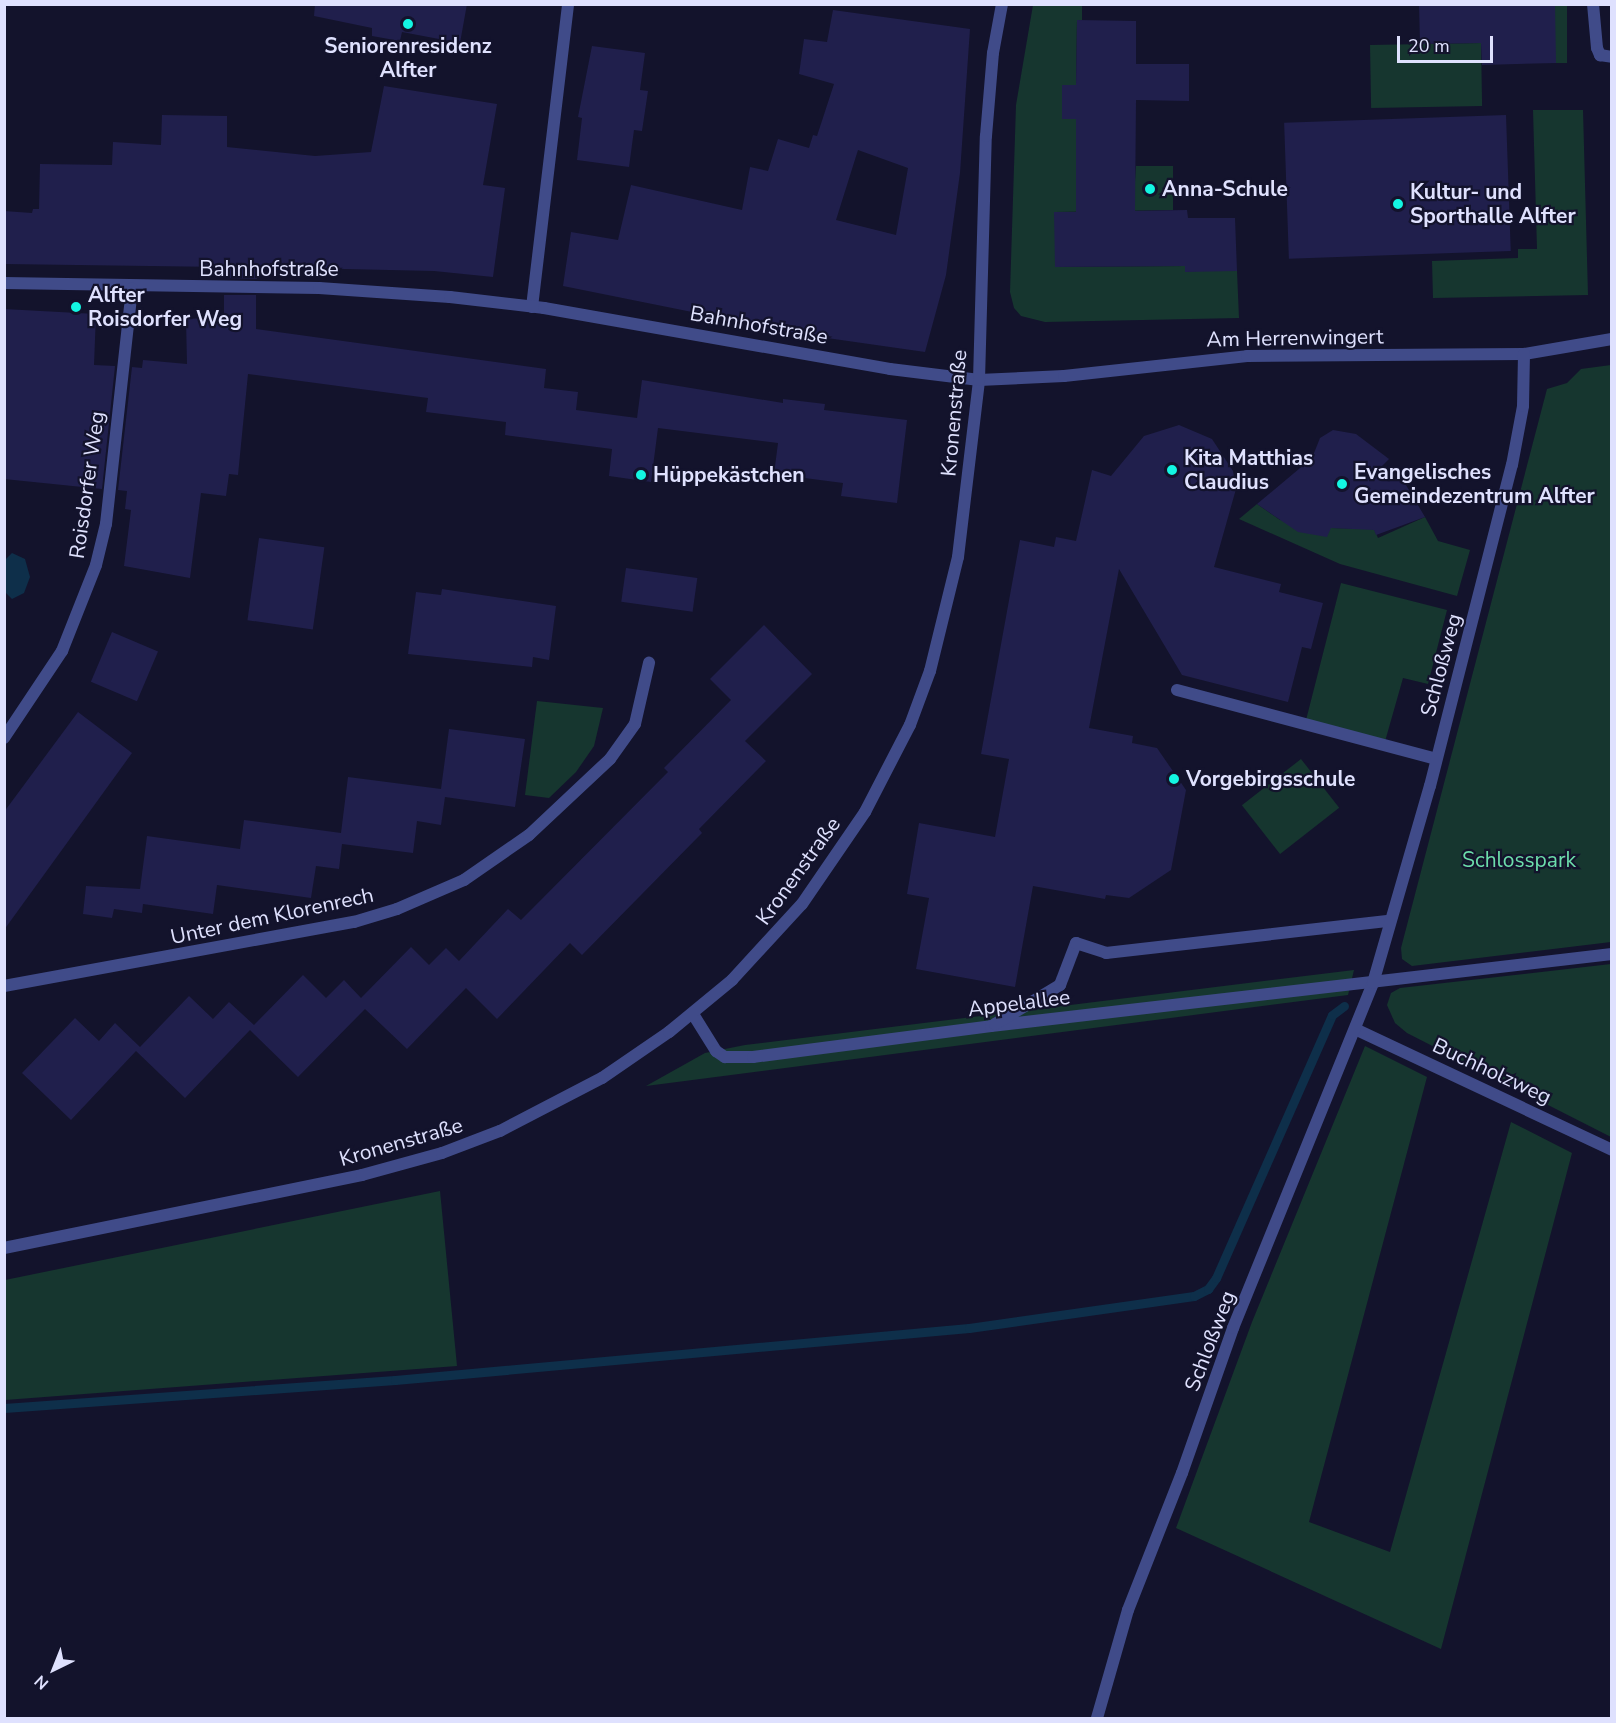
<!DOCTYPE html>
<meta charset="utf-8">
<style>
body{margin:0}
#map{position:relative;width:1616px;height:1723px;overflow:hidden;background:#13132c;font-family:"Nunito Sans",sans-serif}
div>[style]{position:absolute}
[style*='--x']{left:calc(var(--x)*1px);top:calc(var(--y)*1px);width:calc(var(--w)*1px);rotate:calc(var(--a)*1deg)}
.green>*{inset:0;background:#16362f;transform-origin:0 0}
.water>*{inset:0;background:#0e2f4a}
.stream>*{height:9px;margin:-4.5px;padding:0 4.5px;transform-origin:4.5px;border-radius:4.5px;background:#0e2f4a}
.building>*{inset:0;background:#201f4c;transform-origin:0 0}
.service>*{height:12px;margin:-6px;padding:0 6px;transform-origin:6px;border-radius:6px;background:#404b89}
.minor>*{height:12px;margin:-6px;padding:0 6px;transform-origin:6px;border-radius:6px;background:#404b89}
.tertiary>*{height:12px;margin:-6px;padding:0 6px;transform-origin:6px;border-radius:6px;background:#404b89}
.dots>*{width:16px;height:16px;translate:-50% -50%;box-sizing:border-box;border:3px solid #13132c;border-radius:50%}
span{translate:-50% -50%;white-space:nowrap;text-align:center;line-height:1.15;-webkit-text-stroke:4.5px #13132c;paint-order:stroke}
.poi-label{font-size:21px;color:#dfe1fe;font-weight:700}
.left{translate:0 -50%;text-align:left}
.street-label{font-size:21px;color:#dfe1fe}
.park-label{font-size:21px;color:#6cddab}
.frame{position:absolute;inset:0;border:6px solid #dfe1fe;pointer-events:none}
.north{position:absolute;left:24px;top:1639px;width:60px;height:60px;-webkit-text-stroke:4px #13132c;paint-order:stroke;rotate:223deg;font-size:16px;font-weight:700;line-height:24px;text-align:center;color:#dfe1fe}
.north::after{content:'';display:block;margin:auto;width:21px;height:27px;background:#dfe1fe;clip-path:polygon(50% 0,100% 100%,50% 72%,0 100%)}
.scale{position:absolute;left:1397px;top:36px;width:96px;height:27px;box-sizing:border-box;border:3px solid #dfe1fe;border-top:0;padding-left:8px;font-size:18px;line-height:21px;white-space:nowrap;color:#dfe1fe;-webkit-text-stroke:4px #13132c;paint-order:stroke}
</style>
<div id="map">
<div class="green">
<div style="clip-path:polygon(1033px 5px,1082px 5px,1082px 20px,1077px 20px,1076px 85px,1062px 86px,1062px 118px,1076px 119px,1076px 181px,1135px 181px,1136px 166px,1173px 166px,1173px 210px,1055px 212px,1055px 267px,1185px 266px,1185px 271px,1237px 271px,1239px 318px,1045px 322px,1021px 316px,1014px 308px,1010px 292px,1016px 105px)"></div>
<div style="left:1555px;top:5px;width:12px;height:58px"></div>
<div style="left:1481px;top:43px;width:63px;height:111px;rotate:89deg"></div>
<div style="clip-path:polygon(1533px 110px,1583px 110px,1588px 295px,1433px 298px,1432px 261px,1518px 258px,1518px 249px,1537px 249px)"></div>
<div style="clip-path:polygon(1611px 365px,1611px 942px,1412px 966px,1402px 959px,1401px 948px,1547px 389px,1567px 383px,1581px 369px)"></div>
<div style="clip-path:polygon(1257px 504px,1280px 520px,1295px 509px,1331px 528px,1374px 529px,1378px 538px,1425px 517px,1438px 541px,1470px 550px,1457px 596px,1340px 564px,1239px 519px)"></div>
<div style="clip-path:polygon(1341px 583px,1447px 610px,1428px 684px,1403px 678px,1384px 745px,1305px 724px)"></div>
<div style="clip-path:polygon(537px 701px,603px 708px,594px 746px,576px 772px,549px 798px,525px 795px)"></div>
<div style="left:1301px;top:759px;width:62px;height:75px;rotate:52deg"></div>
<div style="clip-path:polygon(1611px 964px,1611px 1137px,1407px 1033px,1395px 1023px,1387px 1005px,1391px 993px,1400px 988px)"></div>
<div style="clip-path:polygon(1354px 970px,1348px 995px,646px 1086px,705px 1053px,745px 1045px)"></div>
<div style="clip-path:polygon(1365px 1046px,1427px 1077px,1309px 1522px,1390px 1552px,1511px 1122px,1572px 1153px,1441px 1649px,1176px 1528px,1252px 1322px)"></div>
<div style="clip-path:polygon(440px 1191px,457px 1366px,5px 1400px,5px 1280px)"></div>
</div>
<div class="water">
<div style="clip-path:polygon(12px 553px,25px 559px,30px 577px,24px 593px,12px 599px,5px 592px,4px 561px)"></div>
</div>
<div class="stream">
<div style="--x:4;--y:1408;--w:392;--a:-4.1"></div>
<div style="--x:395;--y:1380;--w:576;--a:-5.18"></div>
<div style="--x:969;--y:1328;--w:227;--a:-8.1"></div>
<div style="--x:1194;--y:1296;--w:16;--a:-27"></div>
<div style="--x:1208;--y:1289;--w:14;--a:-54"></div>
<div style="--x:1216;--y:1278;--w:287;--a:-66.2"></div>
<div style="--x:1332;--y:1015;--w:15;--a:-37"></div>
</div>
<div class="building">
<div style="clip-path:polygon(315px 4px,467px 4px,460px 43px,402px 32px,400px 41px,372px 36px,372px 28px,314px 16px)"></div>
<div style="clip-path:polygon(1419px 4px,1555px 4px,1556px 63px,1482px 65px,1481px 43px,1420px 44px)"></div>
<div style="clip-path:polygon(evenodd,833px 10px,970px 29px,960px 173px,946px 275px,925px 352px,806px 335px,563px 286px,571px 232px,618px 240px,631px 185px,742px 210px,750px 167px,768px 171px,778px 139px,809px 148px,813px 135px,817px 136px,834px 84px,799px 74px,804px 39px,827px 42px,833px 10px,858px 150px,908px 168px,896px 235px,836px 220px,858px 150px)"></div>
<div style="clip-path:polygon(1077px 20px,1136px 21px,1136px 64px,1189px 64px,1189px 101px,1136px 100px,1135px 211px,1187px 210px,1188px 218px,1235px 218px,1237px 271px,1185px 272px,1185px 266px,1055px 267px,1054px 212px,1076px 212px,1076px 119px,1062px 119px,1062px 85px,1076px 85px)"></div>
<div style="clip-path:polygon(592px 46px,645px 53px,640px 90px,648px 91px,642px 131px,634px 130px,629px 167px,577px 160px,582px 118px,578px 117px)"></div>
<div style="clip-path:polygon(384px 86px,497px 104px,483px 185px,505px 188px,493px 277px,434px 271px,257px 267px,257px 279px,223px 278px,223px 267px,4px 264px,4px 211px,32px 213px,33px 209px,39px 209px,40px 164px,112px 165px,113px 142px,161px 145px,162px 115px,227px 116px,227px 147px,315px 156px,371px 152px)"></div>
<div style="left:1506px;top:115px;width:136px;height:222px;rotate:88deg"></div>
<div style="clip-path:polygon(224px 295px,256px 295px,256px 329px,546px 369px,544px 388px,578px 392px,576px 410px,637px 418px,642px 380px,783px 403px,783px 399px,825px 404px,824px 410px,907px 420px,897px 503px,841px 496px,843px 483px,774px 474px,778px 443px,658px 428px,651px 482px,609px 476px,612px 449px,505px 435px,506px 422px,426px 412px,428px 398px,248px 374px,238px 475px,229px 474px,226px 496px,201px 493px,190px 578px,124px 566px,131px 510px,125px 509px,127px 491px,118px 490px,132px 367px,142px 368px,143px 360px,187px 364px,186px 319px,224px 317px)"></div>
<div style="clip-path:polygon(4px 309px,96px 314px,94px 365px,115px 366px,102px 489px,4px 479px)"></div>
<div style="clip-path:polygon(1179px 425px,1212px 439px,1233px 471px,1236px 489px,1214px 567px,1281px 584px,1279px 592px,1323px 603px,1311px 649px,1302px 647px,1288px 702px,1182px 675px,1119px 569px,1089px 728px,1133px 736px,1132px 743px,1157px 748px,1186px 790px,1171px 870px,1129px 898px,1106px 895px,1105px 899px,1033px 886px,1015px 987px,916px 969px,929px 898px,907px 894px,919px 823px,995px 837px,1009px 759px,981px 754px,1020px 540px,1054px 547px,1056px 537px,1076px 541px,1092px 470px,1111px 476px,1144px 436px)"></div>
<div style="clip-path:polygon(1333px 430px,1356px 434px,1389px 459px,1379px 469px,1406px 485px,1425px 517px,1376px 535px,1374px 530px,1331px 528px,1327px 537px,1298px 532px,1257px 504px,1312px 458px,1320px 438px)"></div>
<div style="left:259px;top:538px;width:66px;height:83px;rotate:8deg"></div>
<div style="left:626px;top:568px;width:72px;height:34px;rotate:8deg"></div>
<div style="clip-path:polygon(442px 589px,556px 606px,549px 660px,533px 657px,532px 667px,408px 654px,416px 592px,441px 595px)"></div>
<div style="clip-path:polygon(764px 625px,812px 674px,745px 741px,766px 761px,699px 829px,702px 833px,582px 955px,570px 943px,497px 1019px,466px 988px,407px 1049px,365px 1009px,298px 1077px,250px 1030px,185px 1098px,136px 1051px,71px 1120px,22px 1073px,75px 1018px,99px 1041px,115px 1023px,140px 1047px,189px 996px,213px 1019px,229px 1002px,254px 1025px,303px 975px,326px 998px,344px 980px,361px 998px,411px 947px,429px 965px,446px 948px,459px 961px,508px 909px,521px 920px,668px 772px,664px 768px,731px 700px,710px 679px)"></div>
<div style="left:112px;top:632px;width:50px;height:54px;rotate:23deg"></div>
<div style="clip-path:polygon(78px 712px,132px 753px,4px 930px,4px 812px)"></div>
<div style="clip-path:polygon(449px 729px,525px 739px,515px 807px,445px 797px,441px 825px,417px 821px,413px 853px,342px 844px,339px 869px,316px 866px,311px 898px,217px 885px,213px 914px,143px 904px,142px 913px,114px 909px,112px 918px,83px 914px,86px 886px,140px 889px,147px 836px,240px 849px,244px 820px,341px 833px,348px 777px,441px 789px)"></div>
</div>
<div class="service">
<div style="--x:1593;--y:4;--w:44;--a:84.8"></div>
<div style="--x:1597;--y:48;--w:8;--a:67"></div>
<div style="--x:1600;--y:55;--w:12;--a:9"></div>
<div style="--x:532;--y:307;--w:305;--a:-83.2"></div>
<div style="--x:1177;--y:690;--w:268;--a:14.9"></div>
<div style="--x:693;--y:1014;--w:44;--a:58.1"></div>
<div style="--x:716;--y:1051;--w:11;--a:34"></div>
<div style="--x:725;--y:1057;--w:28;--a:0"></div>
<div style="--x:753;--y:1057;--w:240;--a:-7.4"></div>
<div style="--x:991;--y:1026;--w:625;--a:-6.61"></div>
<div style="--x:995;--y:1024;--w:76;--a:-31"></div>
<div style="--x:1060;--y:985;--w:45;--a:-69.1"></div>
<div style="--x:1076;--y:943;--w:32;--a:18"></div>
<div style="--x:1106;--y:953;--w:285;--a:-6.5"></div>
</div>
<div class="minor">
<div style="--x:4;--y:283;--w:315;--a:0.9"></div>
<div style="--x:319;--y:288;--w:131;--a:3.9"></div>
<div style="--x:450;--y:297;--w:95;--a:6.7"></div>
<div style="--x:544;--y:308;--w:351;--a:10"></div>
<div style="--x:890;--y:369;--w:90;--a:7"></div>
<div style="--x:979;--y:380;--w:85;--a:-2.7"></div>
<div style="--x:1064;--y:376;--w:184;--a:-6.2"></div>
<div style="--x:1247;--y:356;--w:277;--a:-0.4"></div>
<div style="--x:1524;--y:354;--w:89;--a:-9.7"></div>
<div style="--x:4;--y:738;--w:105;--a:-56.3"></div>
<div style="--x:62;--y:651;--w:92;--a:-68.4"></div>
<div style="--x:96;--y:565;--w:42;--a:-76.3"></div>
<div style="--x:106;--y:524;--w:237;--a:-83.7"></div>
<div style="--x:4;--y:986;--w:356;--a:-10.4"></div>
<div style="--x:354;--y:922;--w:45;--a:-16.8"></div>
<div style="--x:397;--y:909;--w:73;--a:-23.4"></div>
<div style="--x:464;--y:880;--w:79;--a:-34.7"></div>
<div style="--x:529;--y:835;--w:111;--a:-43.2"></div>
<div style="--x:610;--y:759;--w:43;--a:-54.5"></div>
<div style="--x:635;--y:724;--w:63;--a:-77.1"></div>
<div style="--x:1355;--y:1029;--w:284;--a:25.2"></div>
<div style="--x:1097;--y:1718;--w:112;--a:-74"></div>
<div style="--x:1128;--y:1610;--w:147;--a:-68.5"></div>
<div style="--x:1182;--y:1473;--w:154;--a:-70.6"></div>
<div style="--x:1233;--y:1328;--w:372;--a:-67.9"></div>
<div style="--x:1373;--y:983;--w:205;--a:-73.9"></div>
<div style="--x:1430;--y:786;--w:331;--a:-75.7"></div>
<div style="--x:1512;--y:465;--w:60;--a:-79.4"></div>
<div style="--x:1523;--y:406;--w:52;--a:-88.9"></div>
</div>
<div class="tertiary">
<div style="--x:4;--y:1248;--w:365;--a:-11.5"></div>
<div style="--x:362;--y:1175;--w:83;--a:-15.4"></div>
<div style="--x:442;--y:1153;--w:62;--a:-20.8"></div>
<div style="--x:500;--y:1131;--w:115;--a:-27.5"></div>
<div style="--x:602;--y:1078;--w:81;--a:-34.5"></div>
<div style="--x:669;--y:1032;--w:82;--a:-39.5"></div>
<div style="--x:732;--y:980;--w:103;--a:-47.4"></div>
<div style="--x:802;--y:904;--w:112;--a:-55.6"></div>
<div style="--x:865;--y:812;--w:98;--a:-62.7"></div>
<div style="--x:910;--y:725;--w:58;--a:-69.7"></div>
<div style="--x:930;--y:671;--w:117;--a:-76.2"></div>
<div style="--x:958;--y:557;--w:178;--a:-83.2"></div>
<div style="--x:979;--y:380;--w:244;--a:-88.4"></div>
<div style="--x:986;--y:136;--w:83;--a:-85.2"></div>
<div style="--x:993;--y:53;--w:50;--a:-79.6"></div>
</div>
<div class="dots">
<div style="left:408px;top:24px;background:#13f6e2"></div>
<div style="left:1150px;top:189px;background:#13f6e2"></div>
<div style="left:1398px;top:204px;background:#13f6e2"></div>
<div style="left:76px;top:307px;background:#13f6e2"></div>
<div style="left:1172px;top:470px;background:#13f6e2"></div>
<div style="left:641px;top:475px;background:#13f6e2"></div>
<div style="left:1342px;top:484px;background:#13f6e2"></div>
<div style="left:1174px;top:779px;background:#13f6e2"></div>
</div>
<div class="poi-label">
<span style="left:408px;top:58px">Seniorenresidenz<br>Alfter</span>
<span class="left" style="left:1162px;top:189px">Anna-Schule</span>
<span class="left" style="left:1410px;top:204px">Kultur- und<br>Sporthalle Alfter</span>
<span class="left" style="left:88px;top:307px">Alfter<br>Roisdorfer Weg</span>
<span class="left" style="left:1184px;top:470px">Kita Matthias<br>Claudius</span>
<span class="left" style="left:1354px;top:484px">Evangelisches<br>Gemeindezentrum Alfter</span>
<span class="left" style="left:653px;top:475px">Hüppekästchen</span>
<span class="left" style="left:1186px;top:779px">Vorgebirgsschule</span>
</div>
<div class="street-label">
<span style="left:269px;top:269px">Bahnhofstraße</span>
<span style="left:759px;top:325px;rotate:10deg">Bahnhofstraße</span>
<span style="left:1295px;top:338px;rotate:-1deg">Am Herrenwingert</span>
<span style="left:954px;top:413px;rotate:-85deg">Kronenstraße</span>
<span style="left:87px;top:485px;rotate:-82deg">Roisdorfer Weg</span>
<span style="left:1441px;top:665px;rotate:-75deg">Schloßweg</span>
<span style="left:798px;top:871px;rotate:-54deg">Kronenstraße</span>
<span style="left:272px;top:916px;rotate:-12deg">Unter dem Klorenrech</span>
<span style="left:1019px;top:1003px;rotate:-7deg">Appelallee</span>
<span style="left:1492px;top:1071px;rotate:25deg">Buchholzweg</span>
<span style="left:401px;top:1142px;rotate:-16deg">Kronenstraße</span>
<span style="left:1210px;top:1341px;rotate:-69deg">Schloßweg</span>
</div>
<div class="park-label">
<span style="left:1519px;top:860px">Schlosspark</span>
</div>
<div class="frame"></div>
<div class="north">N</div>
<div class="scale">20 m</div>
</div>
